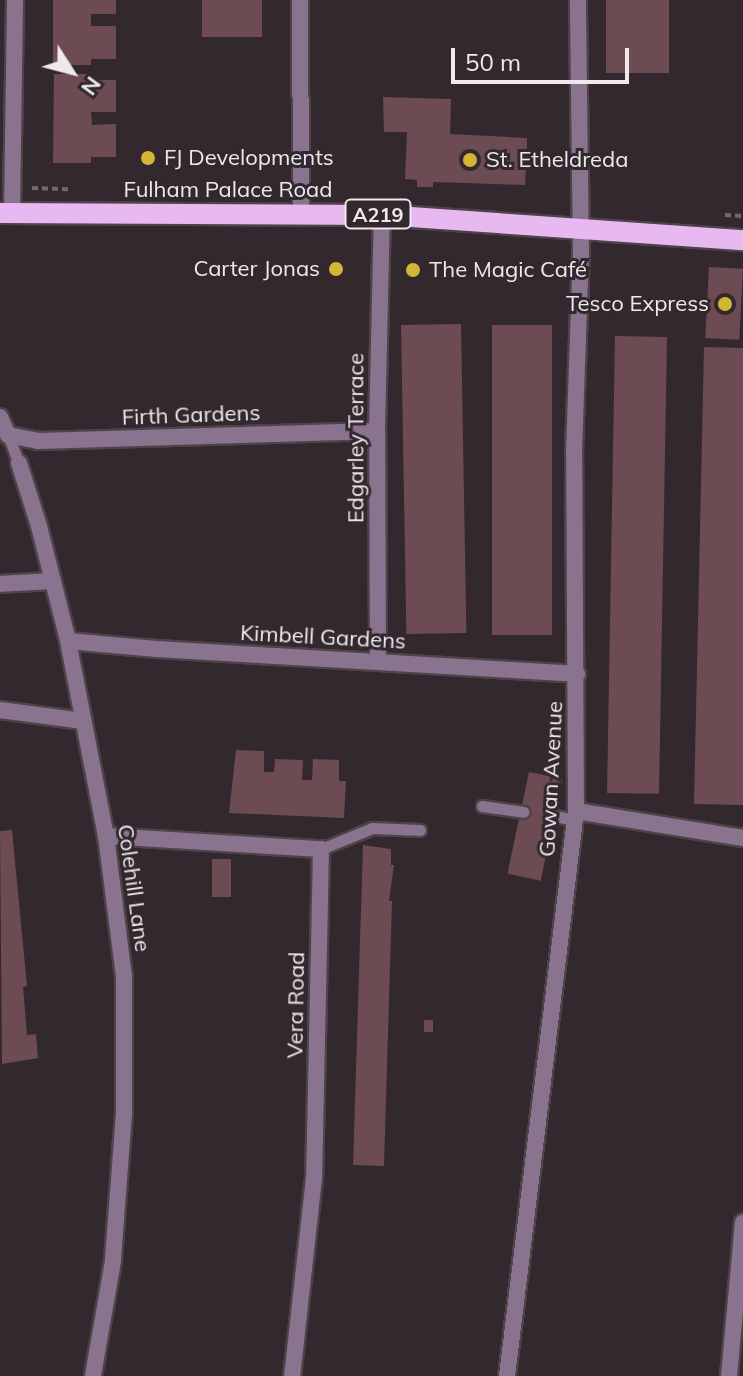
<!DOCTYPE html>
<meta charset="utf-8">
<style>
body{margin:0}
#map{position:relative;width:743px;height:1376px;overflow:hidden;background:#33282e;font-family:Mulish,sans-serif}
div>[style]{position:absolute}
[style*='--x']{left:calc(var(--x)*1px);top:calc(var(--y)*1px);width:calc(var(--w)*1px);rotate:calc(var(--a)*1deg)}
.building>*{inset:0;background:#6d4b52;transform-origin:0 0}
.path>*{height:4px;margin-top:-2px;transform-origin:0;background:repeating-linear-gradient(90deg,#72686d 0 6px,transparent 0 10px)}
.roads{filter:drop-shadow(2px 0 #4d4349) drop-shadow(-2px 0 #4d4349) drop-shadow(0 2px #4d4349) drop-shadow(0 -2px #4d4349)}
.service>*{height:11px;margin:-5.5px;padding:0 5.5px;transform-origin:5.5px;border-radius:5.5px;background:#89738e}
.minor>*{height:16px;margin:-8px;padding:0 8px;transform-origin:8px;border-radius:8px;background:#89738e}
.primary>*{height:20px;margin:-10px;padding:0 10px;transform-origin:10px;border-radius:10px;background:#e8b9f1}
.dots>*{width:22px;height:22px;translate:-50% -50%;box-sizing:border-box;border:4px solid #33282e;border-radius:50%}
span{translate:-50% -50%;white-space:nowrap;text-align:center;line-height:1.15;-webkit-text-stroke:6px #33282e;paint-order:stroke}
.shield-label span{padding:2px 6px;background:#33282e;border:2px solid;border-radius:6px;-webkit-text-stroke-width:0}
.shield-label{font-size:20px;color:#efe8ec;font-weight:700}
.poi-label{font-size:22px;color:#efe8ec}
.left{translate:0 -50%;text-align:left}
.right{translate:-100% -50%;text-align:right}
.street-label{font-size:22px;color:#efe8ec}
.north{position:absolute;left:32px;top:32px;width:80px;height:80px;-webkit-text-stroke:6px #33282e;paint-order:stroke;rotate:126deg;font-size:22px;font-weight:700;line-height:32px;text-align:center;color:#efe8ec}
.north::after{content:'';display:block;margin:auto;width:28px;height:36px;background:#efe8ec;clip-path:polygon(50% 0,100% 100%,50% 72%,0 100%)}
.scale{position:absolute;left:451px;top:48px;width:178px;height:36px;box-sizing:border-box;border:4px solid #efe8ec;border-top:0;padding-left:10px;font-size:24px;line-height:28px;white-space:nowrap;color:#efe8ec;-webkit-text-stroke:6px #33282e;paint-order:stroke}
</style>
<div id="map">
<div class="building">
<div style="clip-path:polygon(53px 0,116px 0,116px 14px,91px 14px,91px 26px,116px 26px,116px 59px,91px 59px,91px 65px,53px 65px)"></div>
<div style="left:202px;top:0;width:60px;height:37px"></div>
<div style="left:606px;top:0;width:63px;height:73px"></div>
<div style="clip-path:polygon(54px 74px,91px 74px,91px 80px,116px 80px,116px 112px,91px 112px,92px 125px,116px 124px,116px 157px,91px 157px,91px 163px,53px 163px)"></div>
<div style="clip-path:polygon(383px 97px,451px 99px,450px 134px,527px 138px,527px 154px,536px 163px,526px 169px,525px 185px,433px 182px,433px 187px,417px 187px,417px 180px,405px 179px,407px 132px,384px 132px)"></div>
<div style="left:709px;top:267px;width:34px;height:71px;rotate:3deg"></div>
<div style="left:461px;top:324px;width:309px;height:60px;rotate:89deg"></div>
<div style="left:492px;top:325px;width:60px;height:310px"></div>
<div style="left:615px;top:336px;width:52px;height:457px;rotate:1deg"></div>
<div style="clip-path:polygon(704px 347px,743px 348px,743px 805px,694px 804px)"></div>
<div style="clip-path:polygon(236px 750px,264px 751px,264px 772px,274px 772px,275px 759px,303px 760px,302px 780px,312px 780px,313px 759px,339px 760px,339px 781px,346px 781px,344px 818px,229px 813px)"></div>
<div style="left:529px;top:772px;width:34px;height:104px;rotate:12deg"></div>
<div style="clip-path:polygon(12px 830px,27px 986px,23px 987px,27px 1035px,36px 1034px,38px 1058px,2px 1064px,0 831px)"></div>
<div style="clip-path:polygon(363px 845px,391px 849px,391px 865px,394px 865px,389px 901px,392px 901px,384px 1166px,353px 1165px)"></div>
<div style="left:212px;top:859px;width:19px;height:38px"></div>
<div style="left:424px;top:1020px;width:9px;height:12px"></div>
</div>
<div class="path">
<div style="--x:32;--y:188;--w:37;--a:2"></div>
<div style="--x:725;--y:215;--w:18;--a:3"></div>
</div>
<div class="roads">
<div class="service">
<div style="--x:8;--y:435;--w:30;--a:69"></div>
<div style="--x:482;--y:806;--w:42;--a:8.1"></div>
<div style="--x:555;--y:816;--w:19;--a:12"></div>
<div style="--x:321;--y:849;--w:55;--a:-22.4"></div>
<div style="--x:372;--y:828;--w:48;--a:2.4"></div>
</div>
<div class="minor">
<div style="--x:300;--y:0;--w:214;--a:89.7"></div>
<div style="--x:12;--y:214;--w:214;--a:-89.2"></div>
<div style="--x:0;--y:417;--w:20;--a:66"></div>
<div style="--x:8;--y:435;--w:31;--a:11"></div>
<div style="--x:38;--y:441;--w:339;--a:-1.7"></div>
<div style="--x:19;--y:463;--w:66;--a:72.4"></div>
<div style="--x:39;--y:526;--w:119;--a:75.8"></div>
<div style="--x:68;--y:641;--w:199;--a:79"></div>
<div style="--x:106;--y:836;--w:142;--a:82.7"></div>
<div style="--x:124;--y:977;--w:136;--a:90"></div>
<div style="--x:124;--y:1113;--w:148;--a:94.3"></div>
<div style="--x:113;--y:1261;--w:117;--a:99.9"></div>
<div style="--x:0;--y:584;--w:53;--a:-3.2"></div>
<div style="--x:68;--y:641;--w:89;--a:5.1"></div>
<div style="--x:157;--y:649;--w:421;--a:3.4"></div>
<div style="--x:378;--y:662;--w:231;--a:-90.2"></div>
<div style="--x:377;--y:431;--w:216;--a:-88.7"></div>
<div style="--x:0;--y:710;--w:84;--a:7.5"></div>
<div style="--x:576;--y:811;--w:169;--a:9.2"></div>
<div style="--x:106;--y:836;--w:215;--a:3.5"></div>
<div style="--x:321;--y:849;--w:329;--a:91.2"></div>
<div style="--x:314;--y:1178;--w:199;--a:96.3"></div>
<div style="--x:507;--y:1376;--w:569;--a:-83.04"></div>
<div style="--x:576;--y:811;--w:360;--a:-90.3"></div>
<div style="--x:574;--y:451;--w:196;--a:-88"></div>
<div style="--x:581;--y:255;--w:255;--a:-90.7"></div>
<div style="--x:729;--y:1376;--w:154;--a:-84.8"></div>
</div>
<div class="primary">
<div style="--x:0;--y:213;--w:382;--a:0.3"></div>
<div style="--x:382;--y:215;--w:362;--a:4"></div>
</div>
</div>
<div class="dots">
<div style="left:148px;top:158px;background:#d2b635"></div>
<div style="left:470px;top:160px;background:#d2b635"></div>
<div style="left:336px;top:269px;background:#d2b635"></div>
<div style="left:413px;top:270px;background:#d2b635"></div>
<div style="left:725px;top:304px;background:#d2b635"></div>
</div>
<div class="shield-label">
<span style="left:378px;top:214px">A219</span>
</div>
<div class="poi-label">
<span class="left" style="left:164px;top:158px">FJ Developments</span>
<span class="left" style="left:486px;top:160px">St. Etheldreda</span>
<span class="right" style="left:320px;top:269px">Carter Jonas</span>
<span class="left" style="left:429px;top:270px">The Magic Café</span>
<span class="right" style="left:709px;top:304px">Tesco Express</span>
</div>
<div class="street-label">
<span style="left:228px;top:190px">Fulham Palace Road</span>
<span style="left:191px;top:415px;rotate:-2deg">Firth Gardens</span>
<span style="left:356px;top:438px;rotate:-90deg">Edgarley Terrace</span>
<span style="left:323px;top:637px;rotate:3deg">Kimbell Gardens</span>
<span style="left:551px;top:779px;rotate:-87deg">Gowan Avenue</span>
<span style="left:134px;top:888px;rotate:82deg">Colehill Lane</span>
<span style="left:296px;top:1005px;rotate:-89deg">Vera Road</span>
</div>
<div class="north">N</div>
<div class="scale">50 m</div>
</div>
